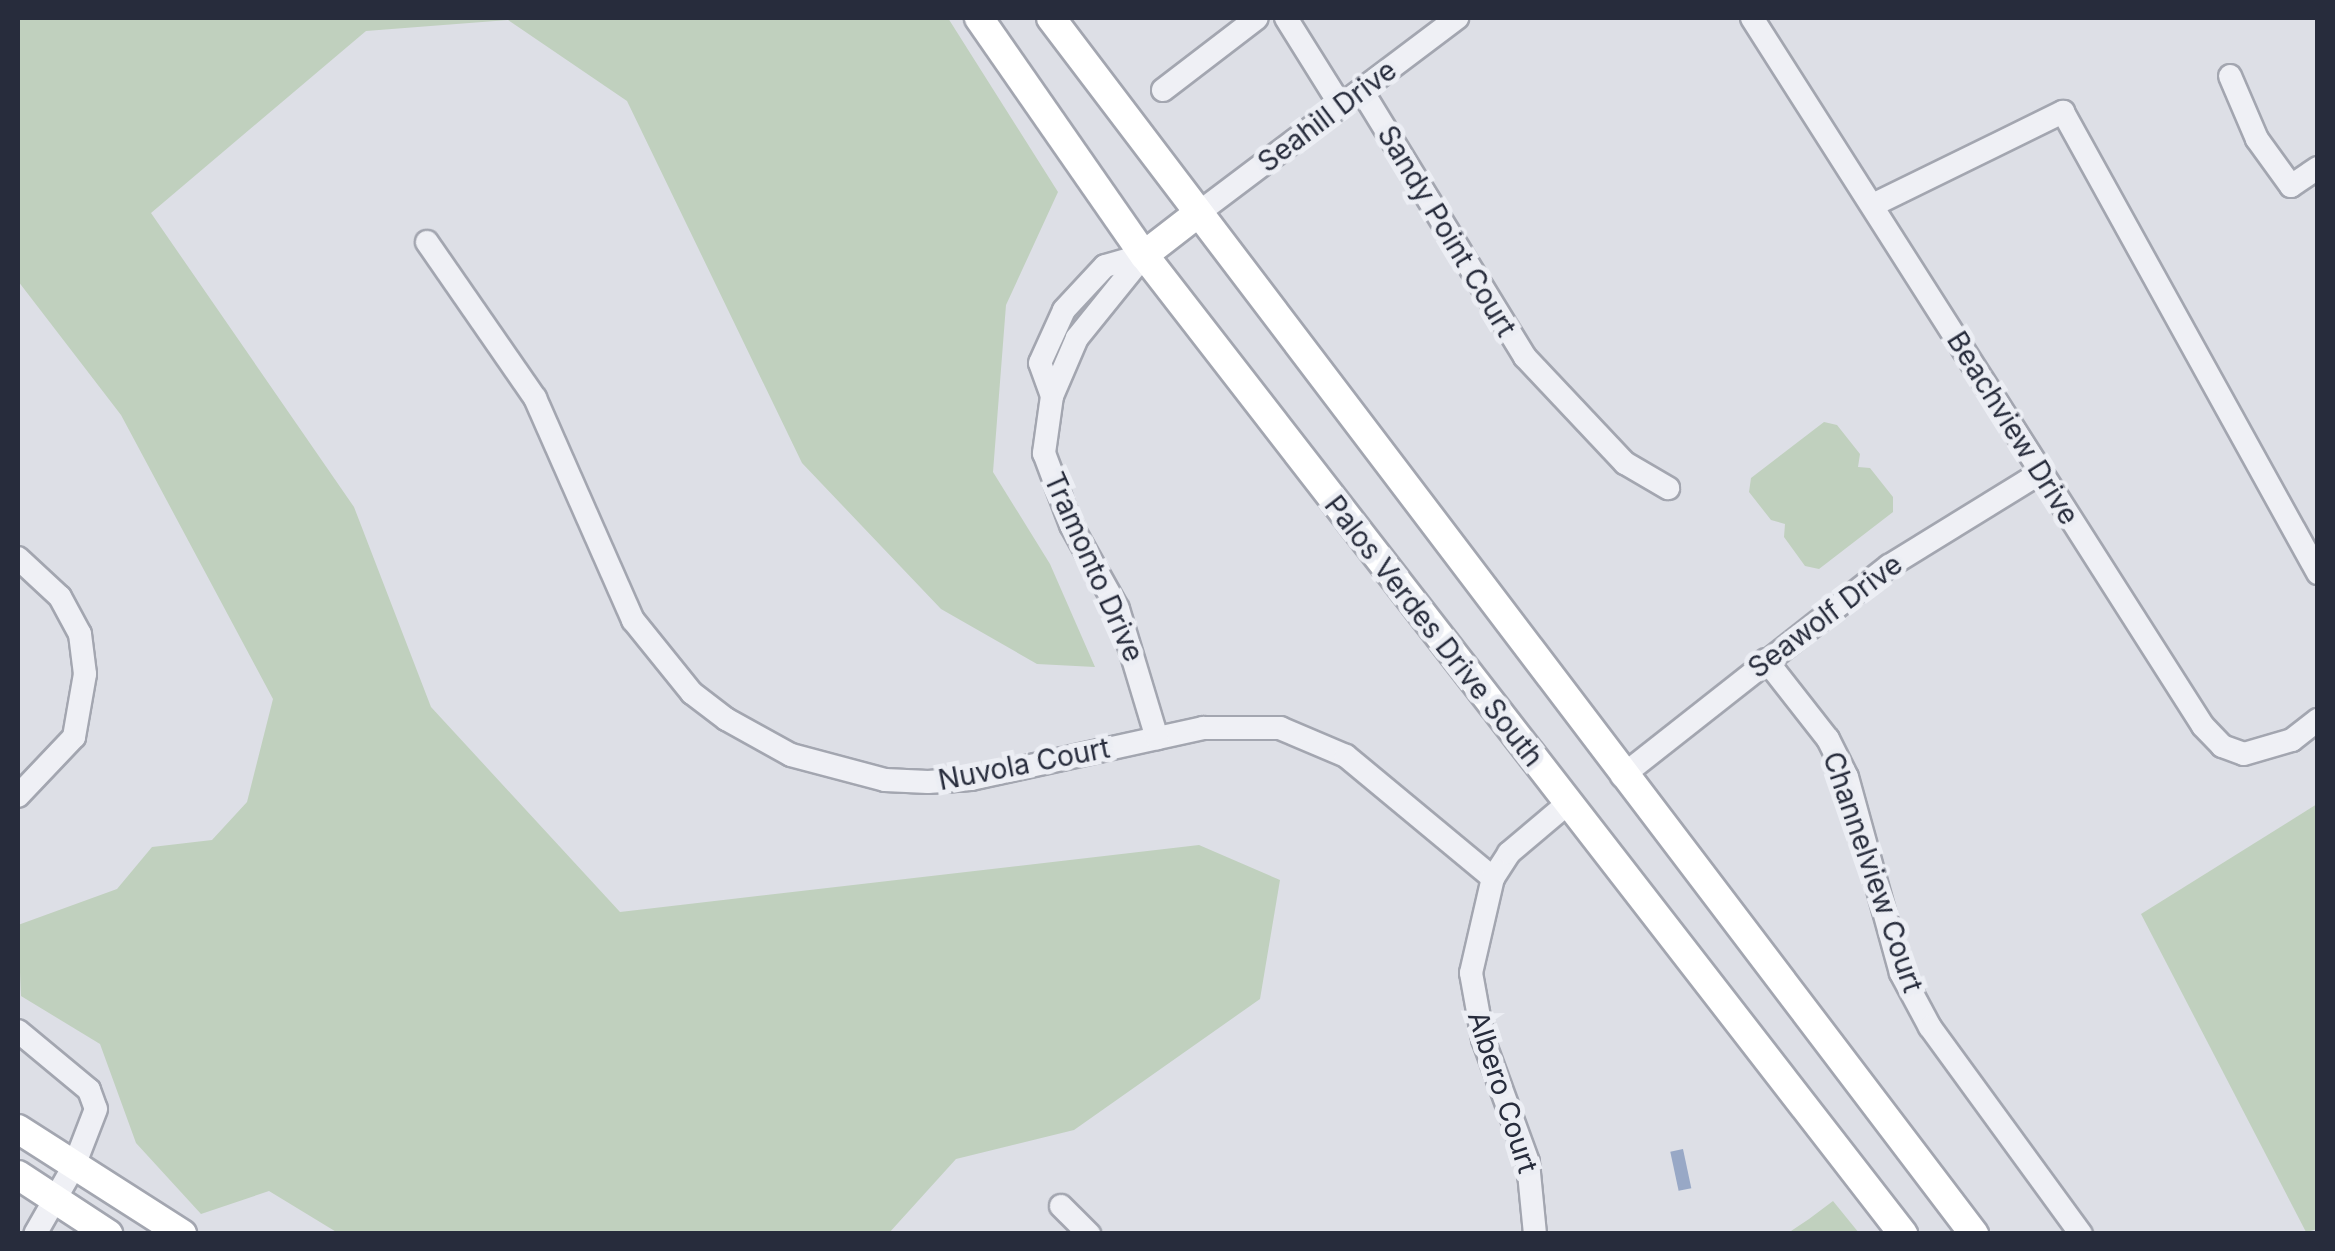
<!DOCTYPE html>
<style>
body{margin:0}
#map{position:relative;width:2335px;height:1251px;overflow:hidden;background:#dddfe6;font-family:Inter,sans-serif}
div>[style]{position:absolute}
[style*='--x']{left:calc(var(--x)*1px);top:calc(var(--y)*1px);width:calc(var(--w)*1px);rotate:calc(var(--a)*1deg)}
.green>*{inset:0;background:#c0d0be}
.water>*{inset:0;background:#98a8c6;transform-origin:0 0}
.roads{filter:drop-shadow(2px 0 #a3a6b0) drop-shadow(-2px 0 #a3a6b0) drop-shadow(0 2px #a3a6b0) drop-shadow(0 -2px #a3a6b0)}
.minor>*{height:22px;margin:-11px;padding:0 11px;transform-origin:11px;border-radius:11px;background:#eff0f5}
.major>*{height:28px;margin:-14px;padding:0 14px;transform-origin:14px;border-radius:14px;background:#fff}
span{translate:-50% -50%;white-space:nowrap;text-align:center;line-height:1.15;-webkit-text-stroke:10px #eceef4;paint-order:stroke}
.street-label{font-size:28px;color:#272c3c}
.frame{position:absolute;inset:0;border:20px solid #272c3c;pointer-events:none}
</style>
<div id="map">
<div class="green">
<div style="clip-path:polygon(18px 18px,948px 18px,1058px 192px,1006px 305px,993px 472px,1050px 564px,1095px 667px,1037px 664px,941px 609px,802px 463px,627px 101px,508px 20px,366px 31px,151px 213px,354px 507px,431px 707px,620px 912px,1199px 845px,1280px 880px,1260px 999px,1074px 1130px,956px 1159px,889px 1233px,338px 1233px,269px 1191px,201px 1214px,136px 1143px,100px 1044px,21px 996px,18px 925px,117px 889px,152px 847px,212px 840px,247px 802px,273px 699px,121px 415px,18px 281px)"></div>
<div style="clip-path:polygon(1824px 422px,1837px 425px,1860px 454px,1858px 467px,1870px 468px,1893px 497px,1893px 512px,1819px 569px,1805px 566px,1784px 537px,1785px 524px,1771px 520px,1749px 492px,1751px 478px)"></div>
<div style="clip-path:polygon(2317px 804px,2318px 1229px,2306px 1232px,2141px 914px)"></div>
<div style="clip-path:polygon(1833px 1201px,1859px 1233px,1788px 1233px,1809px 1219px)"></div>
</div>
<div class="water">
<div style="left:1683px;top:1149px;width:40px;height:13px;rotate:78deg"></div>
</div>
<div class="roads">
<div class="minor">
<div style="--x:1286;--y:18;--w:104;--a:58"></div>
<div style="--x:1752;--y:18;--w:839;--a:57.5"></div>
<div style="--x:2203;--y:726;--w:28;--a:46"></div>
<div style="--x:2222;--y:746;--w:23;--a:20"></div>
<div style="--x:2244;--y:754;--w:50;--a:-16.3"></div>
<div style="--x:2292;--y:740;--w:33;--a:-38"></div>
<div style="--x:2230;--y:76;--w:69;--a:66.8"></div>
<div style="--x:2257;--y:139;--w:58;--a:54.1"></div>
<div style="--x:2291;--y:186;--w:32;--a:-34"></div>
<div style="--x:1163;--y:90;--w:118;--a:-37.5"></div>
<div style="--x:1362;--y:91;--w:312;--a:58.5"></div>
<div style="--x:1525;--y:357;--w:146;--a:46.7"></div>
<div style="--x:1625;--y:463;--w:50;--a:30.2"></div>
<div style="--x:1873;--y:205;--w:212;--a:-26.1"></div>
<div style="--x:2063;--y:112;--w:527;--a:61.05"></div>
<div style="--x:1197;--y:214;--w:326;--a:-37"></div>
<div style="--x:427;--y:242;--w:190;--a:55.3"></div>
<div style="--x:535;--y:398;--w:243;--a:66.2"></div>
<div style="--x:633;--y:620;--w:94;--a:51.1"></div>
<div style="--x:692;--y:693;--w:43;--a:37.4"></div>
<div style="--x:726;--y:719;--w:74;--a:29"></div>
<div style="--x:791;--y:755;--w:97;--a:14.9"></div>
<div style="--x:885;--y:780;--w:43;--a:2.7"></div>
<div style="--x:928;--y:782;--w:43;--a:-4"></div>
<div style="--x:971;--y:779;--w:238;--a:-12.4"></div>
<div style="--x:1203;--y:728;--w:77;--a:0"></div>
<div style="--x:1280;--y:728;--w:72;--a:23"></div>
<div style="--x:1346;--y:756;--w:191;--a:39.7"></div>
<div style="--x:1144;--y:255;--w:107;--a:128.9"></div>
<div style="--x:1077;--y:338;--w:63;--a:113.3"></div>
<div style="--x:1052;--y:396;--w:58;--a:98"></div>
<div style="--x:1044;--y:453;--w:77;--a:69.4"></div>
<div style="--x:1071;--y:525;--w:96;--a:60.8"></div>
<div style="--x:1118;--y:609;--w:135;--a:73.2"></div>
<div style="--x:1052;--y:396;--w:35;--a:-110"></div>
<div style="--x:1040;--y:363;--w:58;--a:-65.6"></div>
<div style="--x:1064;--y:310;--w:60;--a:-47"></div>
<div style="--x:1105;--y:266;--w:41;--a:-15.8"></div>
<div style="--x:18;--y:558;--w:57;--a:42.9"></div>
<div style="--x:60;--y:597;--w:42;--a:61.6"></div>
<div style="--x:80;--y:634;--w:40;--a:82.9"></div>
<div style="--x:85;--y:674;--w:64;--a:99.9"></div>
<div style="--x:74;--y:737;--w:81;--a:133.5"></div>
<div style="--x:1766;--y:660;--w:100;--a:51.9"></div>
<div style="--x:1828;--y:739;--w:42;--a:63.4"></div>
<div style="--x:1847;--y:777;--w:203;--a:74.6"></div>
<div style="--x:1901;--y:973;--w:61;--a:61.8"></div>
<div style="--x:1930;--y:1027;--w:256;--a:53.9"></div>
<div style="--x:1622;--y:776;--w:340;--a:-38.2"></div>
<div style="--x:1889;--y:566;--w:177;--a:-31.6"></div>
<div style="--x:18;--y:1031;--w:92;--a:39.7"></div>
<div style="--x:89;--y:1090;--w:20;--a:70"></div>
<div style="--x:96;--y:1109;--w:61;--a:111.1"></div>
<div style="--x:74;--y:1166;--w:78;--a:119.8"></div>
<div style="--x:1061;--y:1206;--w:40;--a:45"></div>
<div style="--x:1535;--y:1234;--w:72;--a:-95.6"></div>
<div style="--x:1528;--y:1162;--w:131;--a:-110.1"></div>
<div style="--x:1483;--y:1039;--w:67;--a:-100.3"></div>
<div style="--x:1471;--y:973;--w:98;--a:-77"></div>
<div style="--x:1493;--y:878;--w:30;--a:-57"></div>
<div style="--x:1509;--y:853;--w:76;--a:-40.2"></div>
</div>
<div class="major">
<div style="--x:979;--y:18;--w:289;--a:55.2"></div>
<div style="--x:1144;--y:255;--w:1239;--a:52.21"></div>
<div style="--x:1051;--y:18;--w:1527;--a:52.8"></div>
<div style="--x:1144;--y:255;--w:67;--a:-37.7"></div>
<div style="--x:18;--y:1129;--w:195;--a:32.6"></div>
<div style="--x:18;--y:1175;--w:108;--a:33.2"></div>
</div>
</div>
<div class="street-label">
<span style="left:1327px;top:116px;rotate:-37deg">Seahill Drive</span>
<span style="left:1447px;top:231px;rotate:59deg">Sandy Point Court</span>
<span style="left:2013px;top:428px;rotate:58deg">Beachview Drive</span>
<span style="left:1094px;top:567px;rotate:66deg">Tramonto Drive</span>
<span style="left:1825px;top:616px;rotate:-37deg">Seawolf Drive</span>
<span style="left:1434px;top:631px;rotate:52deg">Palos Verdes Drive South</span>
<span style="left:1024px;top:764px;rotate:-11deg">Nuvola Court</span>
<span style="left:1873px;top:872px;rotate:71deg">Channelview Court</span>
<span style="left:1503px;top:1092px;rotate:72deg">Albero Court</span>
</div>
<div class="frame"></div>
</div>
